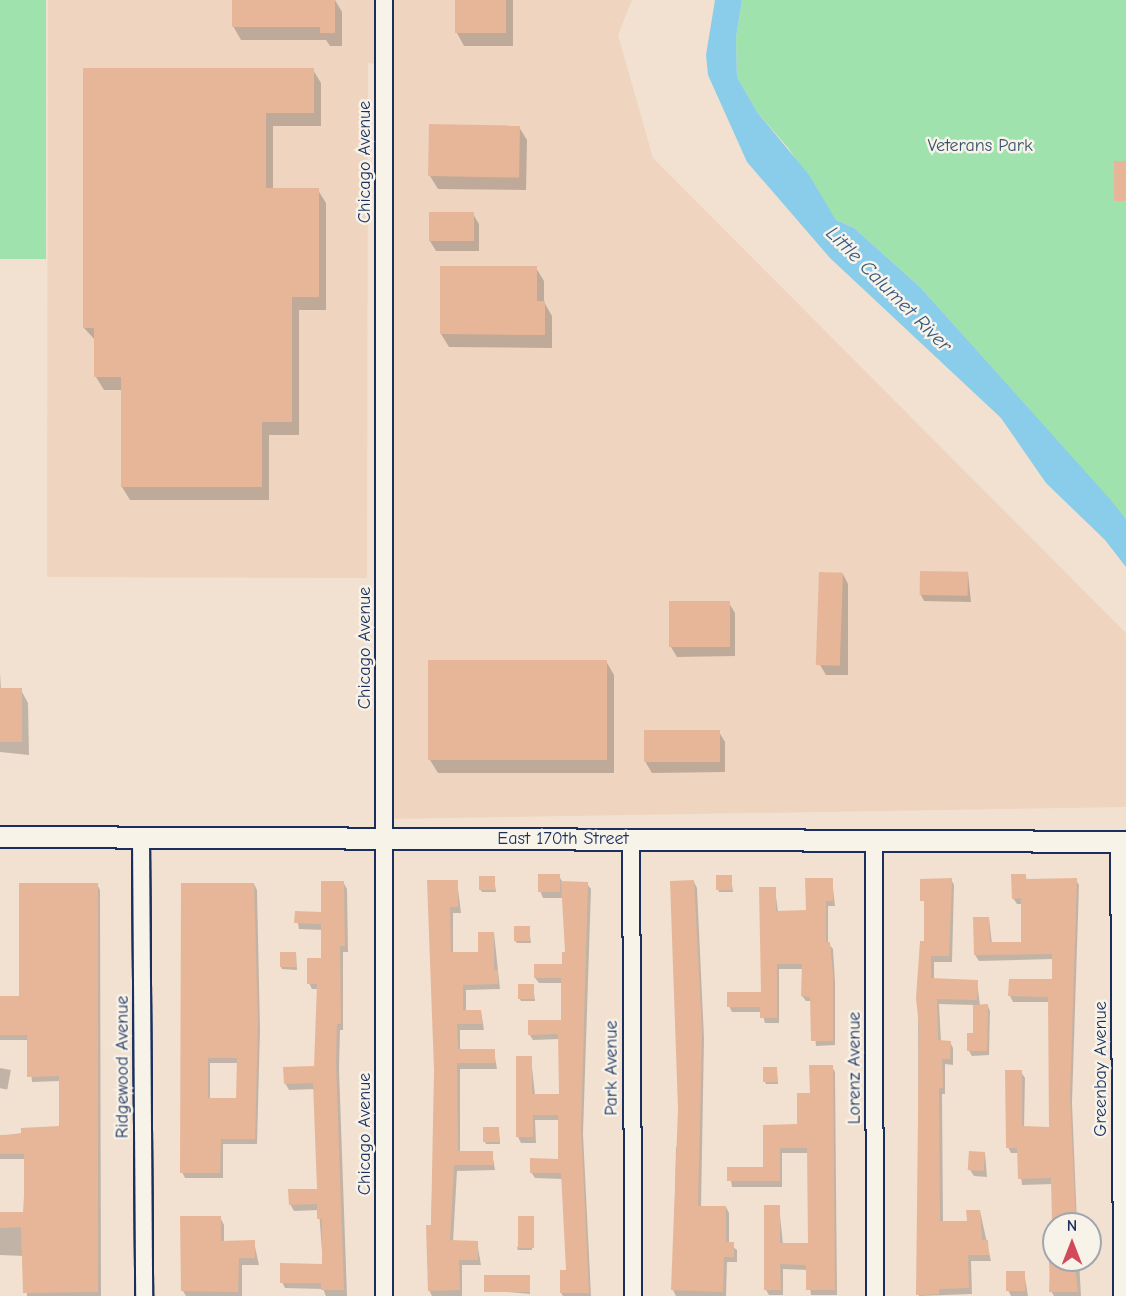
<!DOCTYPE html>
<style>
body{margin:0}
#map{position:relative;width:1126px;height:1296px;overflow:hidden;background:#f2e1d0;font-family:"Comic Neue",sans-serif}
div>[style]{position:absolute}
[style*='--x']{left:calc(var(--x)*1px);top:calc(var(--y)*1px);width:calc(var(--w)*1px);rotate:calc(var(--a)*1deg)}
.built>*{inset:0;background:#efd4bf}
.green>*{inset:0;background:#a0e2ad;transform-origin:0 0}
.water>*{inset:0;background:#89cdeb}
.shadow>*{inset:0;background:#0003;transform-origin:0 0}
.building>*{inset:0;background:#e7b698;transform-origin:0 0}
.roads{filter:drop-shadow(2px 0 #1b2f5e) drop-shadow(-2px 0 #1b2f5e) drop-shadow(0 2px #1b2f5e) drop-shadow(0 -2px #1b2f5e)}
.minor>*{height:16px;margin:-8px;padding:0 8px;transform-origin:8px;border-radius:8px;background:#f7f3e8}
.tertiary>*{height:20px;margin:-10px;padding:0 10px;transform-origin:10px;border-radius:10px;background:#f7f3e8}
span{translate:-50% -50%;white-space:nowrap;text-align:center;line-height:1.15;-webkit-text-stroke:5px #f7f3e8;paint-order:stroke}
.park-label{font-size:18px;color:#36536e}
.street-label{font-size:18px;color:#1b2f5e}
.water-label{font-size:20px;color:#365681;font-style:italic}
.north{position:absolute;left:1042px;top:1212px;width:60px;height:60px;box-sizing:border-box;background:#f7f3e8;border:2px solid #9fa5b1;border-radius:50%;rotate:0deg;font-size:16px;font-weight:700;line-height:24px;text-align:center;color:#1b2f5e}
.north::after{content:'';display:block;margin:auto;width:21px;height:27px;background:#d1495b;clip-path:polygon(50% 0,100% 100%,50% 72%,0 100%)}
</style>
<div id="map">
<div class="built">
<div style="clip-path:polygon(48px 0,632px 0,618px 35px,653px 158px,1126px 633px,1126px 807px,384px 819px,384px 65px,368px 63px,367px 578px,47px 577px)"></div>
</div>
<div class="green">
<div style="left:0;top:0;width:46px;height:259px"></div>
<div style="clip-path:polygon(742px 0,1126px 0,1126px 519px,920px 287px,854px 228px,836px 220px,789px 149px,757px 112px,737px 77px,736px 38px)"></div>
</div>
<div class="water">
<div style="clip-path:polygon(715px 0,742px 0,736px 38px,737px 77px,757px 112px,809px 175px,836px 220px,854px 228px,920px 287px,1109px 498px,1126px 519px,1126px 567px,1105px 540px,1046px 483px,1001px 418px,830px 258px,747px 162px,708px 75px,706px 55px)"></div>
</div>
<div class="shadow">
<div style="clip-path:polygon(234px 0,335px 0,342px 12px,342px 46px,330px 46px,326px 40px,241px 40px,233px 26px)"></div>
<div style="clip-path:polygon(457px 0,513px 0,513px 46px,464px 46px,457px 33px)"></div>
<div style="clip-path:polygon(84px 70px,313px 70px,321px 83px,321px 126px,273px 126px,273px 190px,318px 190px,326px 203px,326px 310px,299px 310px,299px 435px,269px 435px,269px 500px,130px 500px,122px 487px,122px 390px,104px 390px,96px 377px,96px 341px,84px 328px)"></div>
<div style="clip-path:polygon(519px 127px,527px 140px,526px 190px,438px 189px,430px 176px)"></div>
<div style="clip-path:polygon(430px 213px,473px 214px,479px 224px,479px 251px,436px 251px,430px 241px)"></div>
<div style="clip-path:polygon(536px 268px,544px 281px,544px 302px,552px 316px,552px 348px,449px 347px,441px 334px)"></div>
<div style="clip-path:polygon(968px 573px,971px 602px,924px 601px,921px 595px)"></div>
<div style="clip-path:polygon(843px 574px,848px 584px,848px 675px,826px 675px,820px 665px)"></div>
<div style="clip-path:polygon(729px 603px,735px 613px,735px 656px,677px 657px,671px 647px,671px 604px)"></div>
<div style="clip-path:polygon(606px 661px,614px 675px,614px 773px,438px 773px,430px 760px,430px 662px)"></div>
<div style="clip-path:polygon(0 672px,1px 690px,21px 690px,28px 703px,29px 755px,0 752px)"></div>
<div style="clip-path:polygon(719px 732px,725px 742px,725px 772px,652px 773px,646px 763px,646px 733px)"></div>
<div style="clip-path:polygon(1025px 875px,1027px 880px,1076px 880px,1079px 885px,1072px 1103px,1077px 1224px,1054px 1224px,1054px 1260px,1079px 1260px,1081px 1296px,1054px 1296px,1051px 1291px,1048px 1244px,1054px 1244px,1053px 1184px,1022px 1185px,1018px 1153px,1011px 1153px,1008px 1147px,1021px 1072px,1025px 1078px,1024px 1128px,1051px 1129px,1049px 1002px,1013px 1002px,1010px 996px,1054px 981px,1053px 959px,979px 961px,975px 955px,989px 918px,992px 944px,1022px 943px,1023px 904px,1017px 904px,1013px 898px)"></div>
<div style="clip-path:polygon(559px 876px,563px 883px,587px 884px,591px 889px,583px 1134px,591px 1296px,563px 1296px,561px 1293px,567px 1272px,563px 1179px,535px 1178px,531px 1172px,560px 1161px,559px 1120px,535px 1120px,536px 1143px,521px 1143px,518px 1137px,531px 1058px,535px 1095px,560px 1095px,560px 1039px,533px 1040px,529px 1034px,563px 1022px,562px 983px,539px 983px,535px 978px,563px 965px,567px 953px,564px 898px,543px 898px,540px 891px)"></div>
<div style="clip-path:polygon(494px 877px,496px 892px,482px 892px,480px 889px)"></div>
<div style="clip-path:polygon(731px 877px,733px 892px,719px 892px,718px 889px)"></div>
<div style="clip-path:polygon(832px 879px,835px 906px,828px 906px,828px 943px,833px 949px,835px 982px,835px 1045px,816px 1046px,812px 1001px,806px 1001px,802px 996px,803px 969px,779px 969px,779px 1023px,765px 1023px,762px 1012px,732px 1012px,729px 1006px,762px 993px,775px 889px,778px 912px,808px 912px)"></div>
<div style="clip-path:polygon(951px 879px,954px 885px,952px 962px,934px 962px,934px 979px,977px 981px,980px 1006px,988px 1006px,990px 1011px,989px 1055px,972px 1056px,969px 1051px,975px 1035px,974px 1005px,939px 1004px,941px 1042px,950px 1042px,953px 1048px,953px 1065px,945px 1064px,945px 1094px,942px 1094px,943px 1223px,968px 1222px,980px 1211px,991px 1261px,971px 1261px,972px 1294px,919px 1296px,918px 976px,926px 942px,926px 908px,921px 880px)"></div>
<div style="clip-path:polygon(457px 881px,461px 913px,453px 913px,453px 954px,480px 954px,494px 933px,500px 989px,466px 990px,466px 1011px,481px 1011px,484px 1030px,460px 1030px,460px 1051px,494px 1051px,497px 1069px,460px 1069px,460px 1152px,492px 1152px,495px 1170px,457px 1171px,453px 1242px,477px 1242px,481px 1265px,462px 1265px,462px 1296px,432px 1296px,429px 1290px,436px 1070px,428px 882px)"></div>
<div style="clip-path:polygon(343px 882px,347px 889px,348px 952px,343px 952px,343px 1030px,340px 1030px,339px 1069px,347px 1296px,326px 1296px,323px 1289px,285px 1288px,282px 1282px,323px 1266px,319px 1210px,294px 1211px,290px 1204px,318px 1191px,315px 1089px,289px 1090px,285px 1083px,315px 1068px,318px 989px,312px 989px,309px 983px,323px 960px,323px 930px,299px 929px,296px 913px,322px 914px)"></div>
<div style="clip-path:polygon(694px 882px,697px 888px,704px 1038px,701px 1208px,726px 1207px,729px 1213px,729px 1244px,737px 1250px,737px 1262px,727px 1262px,726px 1296px,676px 1296px,673px 1290px,676px 1147px,680px 1147px)"></div>
<div style="clip-path:polygon(97px 884px,100px 890px,101px 1296px,27px 1296px,24px 1256px,0 1255px,0 1214px,24px 1213px,25px 1159px,0 1159px,0 1136px,61px 1128px,60px 1081px,32px 1082px,28px 1040px,0 1040px,0 997px,21px 997px)"></div>
<div style="clip-path:polygon(evenodd,182px 884px,254px 884px,257px 890px,260px 1030px,257px 1144px,223px 1144px,223px 1178px,185px 1178px,182px 1172px,182px 884px,210px 1063px,238px 1063px,237px 1099px,210px 1099px,210px 1063px)"></div>
<div style="clip-path:polygon(529px 928px,531px 943px,517px 943px,515px 941px)"></div>
<div style="clip-path:polygon(296px 953px,297px 970px,282px 969px,281px 967px)"></div>
<div style="clip-path:polygon(533px 986px,535px 1001px,521px 1001px,519px 998px)"></div>
<div style="clip-path:polygon(832px 1067px,835px 1072px,837px 1295px,811px 1295px,808px 1270px,783px 1269px,783px 1295px,769px 1295px,766px 1290px,779px 1206px,783px 1244px,810px 1245px,809px 1153px,782px 1153px,782px 1187px,732px 1187px,729px 1169px,765px 1168px,765px 1126px,799px 1126px,811px 1095px)"></div>
<div style="left:0;top:1068px;width:11px;height:20px;rotate:10deg"></div>
<div style="clip-path:polygon(777px 1069px,778px 1084px,766px 1084px,765px 1082px)"></div>
<div style="clip-path:polygon(499px 1129px,500px 1144px,486px 1144px,485px 1142px)"></div>
<div style="clip-path:polygon(985px 1153px,987px 1177px,974px 1176px,970px 1170px)"></div>
<div style="clip-path:polygon(220px 1217px,224px 1225px,224px 1242px,254px 1242px,259px 1265px,242px 1265px,242px 1296px,186px 1296px,183px 1291px)"></div>
<div style="clip-path:polygon(533px 1217px,532px 1250px,518px 1250px,517px 1248px)"></div>
<div style="clip-path:polygon(1024px 1272px,1028px 1296px,1011px 1296px,1008px 1290px)"></div>
<div style="clip-path:polygon(529px 1276px,530px 1294px,486px 1290px)"></div>
</div>
<div class="building">
<div style="clip-path:polygon(232px 0,335px 0,335px 33px,320px 33px,320px 27px,232px 27px)"></div>
<div style="left:455px;top:0;width:51px;height:33px"></div>
<div style="clip-path:polygon(83px 68px,314px 68px,314px 113px,266px 113px,266px 188px,319px 188px,319px 297px,292px 297px,292px 422px,262px 422px,262px 487px,121px 487px,121px 377px,94px 377px,94px 328px,83px 328px)"></div>
<div style="left:429px;top:124px;width:91px;height:52px;rotate:1deg"></div>
<div style="left:1114px;top:161px;width:12px;height:40px"></div>
<div style="left:429px;top:212px;width:45px;height:29px"></div>
<div style="clip-path:polygon(440px 266px,537px 266px,537px 301px,545px 301px,545px 335px,440px 334px)"></div>
<div style="left:920px;top:571px;width:48px;height:24px;rotate:1deg"></div>
<div style="left:819px;top:572px;width:24px;height:93px;rotate:2deg"></div>
<div style="left:730px;top:601px;width:46px;height:61px;rotate:90deg"></div>
<div style="left:428px;top:660px;width:179px;height:100px"></div>
<div style="left:22px;top:688px;width:54px;height:22px;rotate:90deg"></div>
<div style="left:720px;top:730px;width:32px;height:76px;rotate:90deg"></div>
<div style="left:538px;top:874px;width:22px;height:18px"></div>
<div style="clip-path:polygon(1011px 874px,1026px 874px,1026px 879px,1077px 878px,1070px 1096px,1076px 1224px,1052px 1224px,1051px 1178px,1018px 1179px,1017px 1148px,1006px 1148px,1005px 1070px,1022px 1070px,1022px 1126px,1049px 1127px,1048px 997px,1008px 996px,1009px 979px,1052px 979px,1052px 954px,974px 955px,973px 917px,989px 917px,990px 942px,1021px 942px,1021px 898px,1012px 899px)"></div>
<div style="left:716px;top:875px;width:16px;height:15px"></div>
<div style="left:479px;top:876px;width:16px;height:14px"></div>
<div style="clip-path:polygon(805px 878px,833px 878px,833px 901px,826px 901px,826px 942px,830px 942px,833px 975px,833px 1041px,811px 1041px,810px 997px,801px 996px,802px 964px,777px 964px,777px 1018px,760px 1018px,760px 1007px,727px 1007px,727px 992px,761px 992px,759px 887px,776px 887px,776px 911px,806px 910px)"></div>
<div style="clip-path:polygon(952px 878px,949px 956px,931px 956px,931px 978px,978px 980px,977px 1000px,937px 999px,938px 1040px,951px 1041px,950px 1059px,942px 1059px,943px 1088px,939px 1088px,940px 1221px,967px 1221px,966px 1210px,980px 1210px,982px 1240px,988px 1240px,989px 1255px,968px 1255px,969px 1288px,939px 1289px,939px 1294px,916px 1295px,919px 1026px,916px 998px,920px 941px,924px 941px,924px 901px,920px 901px,920px 879px)"></div>
<div style="clip-path:polygon(427px 880px,458px 880px,458px 907px,450px 907px,451px 952px,478px 952px,478px 932px,494px 932px,494px 970px,498px 970px,498px 984px,463px 985px,463px 1010px,481px 1010px,482px 1024px,457px 1024px,458px 1049px,495px 1049px,495px 1063px,457px 1063px,458px 1151px,493px 1151px,493px 1165px,454px 1165px,450px 1240px,478px 1241px,478px 1260px,459px 1260px,460px 1290px,428px 1291px,426px 1225px,431px 1225px,434px 1070px)"></div>
<div style="clip-path:polygon(694px 880px,702px 1031px,698px 1206px,726px 1206px,726px 1242px,734px 1242px,734px 1257px,724px 1257px,723px 1292px,671px 1290px,678px 1109px,670px 881px)"></div>
<div style="clip-path:polygon(321px 881px,344px 881px,345px 946px,340px 946px,341px 1024px,337px 1024px,336px 1062px,344px 1290px,321px 1290px,321px 1283px,280px 1283px,280px 1263px,322px 1264px,322px 1219px,317px 1219px,317px 1204px,289px 1205px,288px 1189px,317px 1189px,313px 1083px,284px 1084px,283px 1067px,314px 1066px,317px 984px,307px 984px,307px 958px,321px 958px,321px 924px,294px 923px,295px 911px,321px 912px)"></div>
<div style="clip-path:polygon(561px 881px,588px 882px,581px 1127px,589px 1293px,560px 1293px,560px 1270px,566px 1270px,561px 1173px,530px 1173px,530px 1158px,558px 1159px,558px 1115px,533px 1115px,533px 1137px,516px 1137px,516px 1056px,532px 1056px,532px 1094px,559px 1094px,558px 1034px,528px 1035px,528px 1020px,561px 1020px,561px 978px,534px 978px,534px 964px,562px 964px,562px 952px,565px 952px)"></div>
<div style="clip-path:polygon(19px 883px,98px 883px,98px 1292px,23px 1293px,21px 1227px,0 1228px,0 1212px,23px 1212px,24px 1196px,24px 1154px,0 1154px,0 1135px,21px 1134px,21px 1128px,59px 1126px,59px 1076px,27px 1077px,27px 1035px,0 1035px,0 996px,19px 996px)"></div>
<div style="clip-path:polygon(evenodd,181px 883px,254px 883px,258px 1023px,255px 1139px,221px 1139px,220px 1173px,180px 1173px,181px 883px,208px 1058px,237px 1058px,236px 1098px,208px 1098px,208px 1058px)"></div>
<div style="left:514px;top:926px;width:16px;height:15px"></div>
<div style="left:280px;top:952px;width:16px;height:15px"></div>
<div style="left:518px;top:984px;width:16px;height:15px"></div>
<div style="clip-path:polygon(988px 1004px,987px 1051px,967px 1051px,967px 1033px,973px 1033px,973px 1005px)"></div>
<div style="clip-path:polygon(809px 1065px,833px 1065px,835px 1290px,806px 1290px,806px 1265px,780px 1264px,781px 1290px,764px 1290px,764px 1205px,780px 1205px,780px 1243px,808px 1243px,807px 1148px,780px 1148px,780px 1181px,727px 1181px,727px 1167px,763px 1167px,763px 1125px,797px 1124px,797px 1093px,810px 1093px)"></div>
<div style="left:763px;top:1067px;width:14px;height:15px"></div>
<div style="left:483px;top:1127px;width:16px;height:15px"></div>
<div style="left:969px;top:1151px;width:16px;height:19px;rotate:4deg"></div>
<div style="clip-path:polygon(180px 1216px,221px 1216px,221px 1241px,255px 1240px,255px 1258px,239px 1258px,238px 1292px,181px 1291px)"></div>
<div style="left:518px;top:1216px;width:16px;height:32px"></div>
<div style="clip-path:polygon(1050px 1260px,1074px 1260px,1078px 1292px,1049px 1292px)"></div>
<div style="left:1006px;top:1271px;width:19px;height:20px"></div>
<div style="left:530px;top:1275px;width:17px;height:46px;rotate:90deg"></div>
</div>
<div class="roads">
<div class="minor">
<div style="--x:141;--y:838;--w:458;--a:89.6"></div>
<div style="--x:631;--y:839;--w:457;--a:89.7"></div>
<div style="--x:874;--y:840;--w:456;--a:89.9"></div>
<div style="--x:1119;--y:841;--w:455;--a:89.6"></div>
<div style="--x:384;--y:1296;--w:1296;--a:-90"></div>
</div>
<div class="tertiary">
<div style="--x:0;--y:837;--w:1126;--a:0.25"></div>
</div>
</div>
<div class="park-label">
<span style="left:980px;top:146px">Veterans Park</span>
</div>
<div class="street-label">
<span style="left:365px;top:162px;rotate:-90deg">Chicago Avenue</span>
<span style="left:365px;top:648px;rotate:-90deg">Chicago Avenue</span>
<span style="left:563px;top:839px">East 170th Street</span>
<span style="left:123px;top:1067px;rotate:-90deg">Ridgewood Avenue</span>
<span style="left:612px;top:1068px;rotate:-90deg">Park Avenue</span>
<span style="left:855px;top:1068px;rotate:-90deg">Lorenz Avenue</span>
<span style="left:1101px;top:1069px;rotate:-90deg">Greenbay Avenue</span>
<span style="left:365px;top:1134px;rotate:-90deg">Chicago Avenue</span>
</div>
<div class="water-label">
<span style="left:889px;top:289px;rotate:45deg">Little Calumet River</span>
</div>
<div class="north">N</div>
</div>
